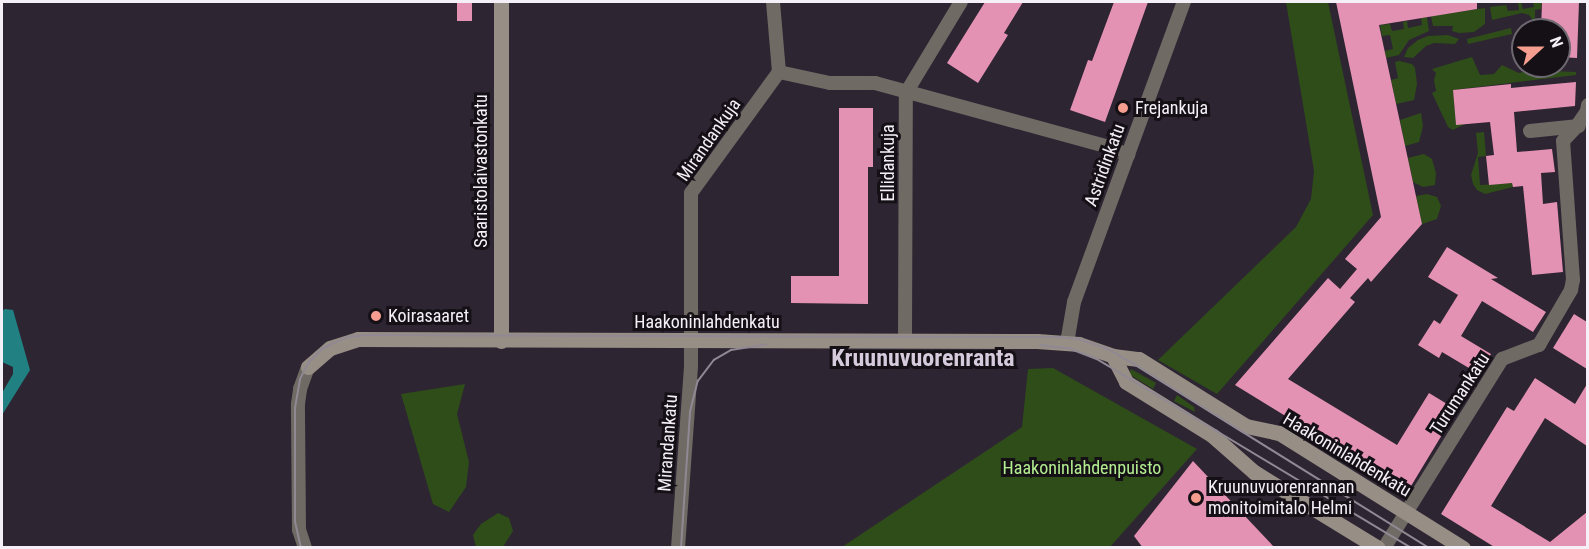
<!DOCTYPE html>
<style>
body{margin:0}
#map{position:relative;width:1589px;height:549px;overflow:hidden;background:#2d2532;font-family:"Roboto Condensed",sans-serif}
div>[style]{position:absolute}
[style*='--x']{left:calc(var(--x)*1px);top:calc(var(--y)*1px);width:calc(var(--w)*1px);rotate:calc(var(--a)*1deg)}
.green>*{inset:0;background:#2e4d19}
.water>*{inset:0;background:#218182}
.building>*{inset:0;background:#e492b3;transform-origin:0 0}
.street>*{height:14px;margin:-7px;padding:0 7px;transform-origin:7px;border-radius:7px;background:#6f6a64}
.secondary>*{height:15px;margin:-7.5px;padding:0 7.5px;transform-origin:7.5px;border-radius:7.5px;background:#978e85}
.tram>*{height:1.5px;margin:-0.75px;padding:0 0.75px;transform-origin:0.75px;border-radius:0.75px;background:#908994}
.dots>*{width:16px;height:16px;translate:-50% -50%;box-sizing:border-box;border:3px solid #141016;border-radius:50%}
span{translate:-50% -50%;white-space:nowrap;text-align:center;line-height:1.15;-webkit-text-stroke:6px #141016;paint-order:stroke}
.poi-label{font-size:18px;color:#f5eff8}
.left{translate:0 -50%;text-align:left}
.street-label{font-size:18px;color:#f5eff8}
.park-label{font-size:18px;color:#b3ee91}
.district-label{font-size:24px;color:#d6cbdc;font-weight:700}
.frame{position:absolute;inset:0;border:3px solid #f5eff8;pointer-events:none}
.north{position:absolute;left:1511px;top:18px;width:60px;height:60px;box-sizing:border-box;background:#141016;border:2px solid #6e6970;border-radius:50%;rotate:69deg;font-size:16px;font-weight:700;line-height:24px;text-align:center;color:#f5eff8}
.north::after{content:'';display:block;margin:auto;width:21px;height:27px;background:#f59d8e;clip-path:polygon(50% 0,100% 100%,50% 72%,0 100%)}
</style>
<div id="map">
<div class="green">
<div style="clip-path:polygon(1286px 2px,1328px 2px,1373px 215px,1217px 394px,1158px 360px,1296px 227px,1311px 199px,1314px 171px)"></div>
<div style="clip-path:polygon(1521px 2px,1523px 9px,1534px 7px,1533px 2px,1542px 2px,1541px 9px,1535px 10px,1535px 23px,1529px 15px,1522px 13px,1492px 20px,1490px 7px,1506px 5px,1508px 11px,1519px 10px,1518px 3px)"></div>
<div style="clip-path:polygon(1485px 8px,1485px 24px,1474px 32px,1459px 33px,1452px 31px,1453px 26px,1433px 26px,1431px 16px)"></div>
<div style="clip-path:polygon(1427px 17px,1429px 31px,1409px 40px,1399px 55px,1386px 58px,1385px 51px,1393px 49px,1390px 35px,1382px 36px,1380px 25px,1390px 24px,1392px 31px,1404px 29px,1403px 22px,1407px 21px,1408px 28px,1422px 25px,1421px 18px)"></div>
<div style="clip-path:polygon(1511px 28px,1512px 34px,1468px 44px,1467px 39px)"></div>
<div style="clip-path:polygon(1448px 35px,1459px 39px,1455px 44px,1434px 43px,1426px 46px,1413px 58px,1404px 57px,1408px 48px,1418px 40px,1428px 36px)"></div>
<div style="clip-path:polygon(1472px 57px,1480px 75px,1494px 74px,1502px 65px,1519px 73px,1530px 70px,1576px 72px,1576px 75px,1453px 90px,1456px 124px,1465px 124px,1453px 130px,1448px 127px,1432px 93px,1436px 91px,1434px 80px,1436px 73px,1432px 69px)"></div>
<div style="clip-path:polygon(1399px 61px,1412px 64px,1415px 68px,1417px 84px,1414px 100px,1396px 104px,1391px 80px,1398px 78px,1395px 62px)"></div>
<div style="clip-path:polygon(1421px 113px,1423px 126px,1419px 142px,1405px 146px,1400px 120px)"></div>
<div style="clip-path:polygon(1484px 132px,1486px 156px,1478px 157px,1480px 185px,1512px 183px,1513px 187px,1485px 194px,1477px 190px,1473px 184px,1471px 175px,1478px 153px,1476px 133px)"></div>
<div style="clip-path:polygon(1424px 154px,1432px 159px,1436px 173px,1435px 185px,1423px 187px,1413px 182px,1408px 158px)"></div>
<div style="clip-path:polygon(1427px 194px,1437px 197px,1441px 206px,1437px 219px,1422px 224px,1416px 196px)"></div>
<div style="clip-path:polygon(1053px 368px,1197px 449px,1110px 547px,842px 547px,1022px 427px,1028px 369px)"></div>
<div style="clip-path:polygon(1131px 369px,1156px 383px,1153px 389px,1129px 374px)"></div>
<div style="clip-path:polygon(465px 384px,457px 414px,469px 462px,466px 487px,449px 512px,433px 504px,401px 394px)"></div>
<div style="clip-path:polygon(1177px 395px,1194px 407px,1195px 412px,1174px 401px)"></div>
<div style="clip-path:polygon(498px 513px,509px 518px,513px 531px,503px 547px,476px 547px,473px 535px,481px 524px)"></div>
</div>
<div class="water">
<div style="clip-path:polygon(5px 309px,13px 310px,30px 370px,2px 415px,2px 393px,13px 374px,13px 367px,2px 362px,2px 311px)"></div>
</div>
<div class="building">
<div style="left:457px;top:2px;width:15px;height:19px"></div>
<div style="clip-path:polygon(985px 2px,1023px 2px,1004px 33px,1008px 35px,978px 83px,947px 63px)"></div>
<div style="clip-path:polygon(1114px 2px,1148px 2px,1105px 122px,1070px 110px,1088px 60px,1092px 61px)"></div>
<div style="clip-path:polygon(1336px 2px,1477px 2px,1477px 9px,1379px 25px,1422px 224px,1371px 282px,1368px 278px,1350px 298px,1355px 302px,1288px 379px,1397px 445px,1429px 393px,1457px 410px,1408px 491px,1235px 385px,1328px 278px,1340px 289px,1357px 269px,1345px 259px,1381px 217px)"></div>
<div style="clip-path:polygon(1542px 2px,1579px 2px,1577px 58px,1559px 57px,1559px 30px,1541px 30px)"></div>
<div style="clip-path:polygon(1576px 82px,1575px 106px,1514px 112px,1517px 152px,1552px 149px,1555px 172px,1541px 173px,1543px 204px,1557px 202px,1563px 272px,1532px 275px,1523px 186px,1513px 187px,1512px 183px,1489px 185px,1486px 156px,1494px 155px,1490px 122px,1456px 125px,1453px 90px,1511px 84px,1511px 88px)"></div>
<div style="clip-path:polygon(839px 108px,873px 108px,873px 167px,868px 167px,868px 304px,791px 303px,791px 276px,839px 276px)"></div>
<div style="clip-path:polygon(1447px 247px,1498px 278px,1491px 279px,1546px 312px,1533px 332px,1482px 301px,1461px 336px,1491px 354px,1479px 374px,1442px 352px,1439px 358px,1418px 345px,1434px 320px,1440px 324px,1458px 295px,1428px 277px)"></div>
<div style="clip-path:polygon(1574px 314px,1587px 322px,1587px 369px,1553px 348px)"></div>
<div style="clip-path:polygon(1535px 378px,1575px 404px,1587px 384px,1587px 446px,1545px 418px,1491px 506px,1550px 542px,1587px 512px,1587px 548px,1496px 548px,1441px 514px,1507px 407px,1514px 411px)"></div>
<div style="clip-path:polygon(1193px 461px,1275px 548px,1143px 548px,1134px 536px)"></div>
</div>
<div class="street">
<div style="--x:779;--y:72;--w:52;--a:12.2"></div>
<div style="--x:830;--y:83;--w:45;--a:0"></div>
<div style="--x:875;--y:83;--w:238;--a:15.3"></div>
<div style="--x:1105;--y:146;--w:25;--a:21"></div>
<div style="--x:1530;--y:131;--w:49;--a:-5.8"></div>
<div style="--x:905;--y:340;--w:247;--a:-89.8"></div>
<div style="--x:906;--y:93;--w:106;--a:-58.9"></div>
<div style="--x:1067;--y:343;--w:42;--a:-80.3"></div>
<div style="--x:1074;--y:302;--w:320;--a:-69.9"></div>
<div style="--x:305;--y:548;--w:19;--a:-108"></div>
<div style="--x:299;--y:530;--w:126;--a:-90.5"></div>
<div style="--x:298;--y:404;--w:15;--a:-82"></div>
<div style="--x:300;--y:389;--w:23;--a:-70"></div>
<div style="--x:678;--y:548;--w:183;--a:-85.9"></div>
<div style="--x:691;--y:365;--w:172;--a:-90"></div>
<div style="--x:691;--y:193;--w:150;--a:-54"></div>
<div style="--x:779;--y:72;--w:70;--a:-94.9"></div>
<div style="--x:1384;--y:548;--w:223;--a:-58"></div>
<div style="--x:1502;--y:359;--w:40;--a:-21"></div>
<div style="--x:1539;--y:345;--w:64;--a:-59.8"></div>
<div style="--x:1571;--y:290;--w:10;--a:-79"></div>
<div style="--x:1573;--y:280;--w:139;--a:-94.1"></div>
<div style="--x:1563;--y:141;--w:21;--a:-47"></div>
<div style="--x:1577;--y:126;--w:18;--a:-56"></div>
<div style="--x:1587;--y:111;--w:6;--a:-81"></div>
</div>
<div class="secondary">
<div style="--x:501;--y:341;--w:339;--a:-90"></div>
<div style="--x:1113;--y:356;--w:29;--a:63"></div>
<div style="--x:1126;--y:382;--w:102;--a:31.8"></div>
<div style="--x:1213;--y:436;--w:55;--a:41.3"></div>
<div style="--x:1254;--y:472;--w:145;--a:31.5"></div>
<div style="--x:308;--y:367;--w:29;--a:-41"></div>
<div style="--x:330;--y:348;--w:29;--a:-18"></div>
<div style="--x:358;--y:339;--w:679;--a:0.17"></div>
<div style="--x:1037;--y:341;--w:42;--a:4.1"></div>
<div style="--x:1079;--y:344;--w:36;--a:19"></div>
<div style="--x:1113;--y:356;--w:26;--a:7"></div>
<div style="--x:1139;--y:359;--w:126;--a:32.1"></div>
<div style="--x:1246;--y:426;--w:34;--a:12"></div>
<div style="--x:1279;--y:433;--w:217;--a:32"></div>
</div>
<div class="tram">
<div style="--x:1040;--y:345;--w:31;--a:7"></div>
<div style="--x:1071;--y:349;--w:28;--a:21"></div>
<div style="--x:1097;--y:359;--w:366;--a:31"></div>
<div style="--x:301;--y:548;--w:27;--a:-103"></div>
<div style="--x:295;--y:522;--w:114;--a:-90"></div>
<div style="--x:295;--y:408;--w:29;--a:-80"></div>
<div style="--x:300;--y:379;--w:19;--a:-62"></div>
<div style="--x:309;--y:362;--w:20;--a:-45"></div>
<div style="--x:323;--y:348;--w:27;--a:-24"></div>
<div style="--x:348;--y:337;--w:18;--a:-6"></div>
<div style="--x:366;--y:335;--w:691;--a:0.17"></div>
<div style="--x:1057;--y:337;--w:22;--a:5"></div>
<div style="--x:1079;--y:339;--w:31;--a:19"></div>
<div style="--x:1108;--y:349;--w:24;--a:30"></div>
<div style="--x:1129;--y:361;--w:354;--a:31.9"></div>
<div style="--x:681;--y:548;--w:136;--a:-86.2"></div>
<div style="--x:690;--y:412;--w:32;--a:-76"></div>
<div style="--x:698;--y:381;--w:26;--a:-53"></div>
<div style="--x:714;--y:360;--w:20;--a:-30"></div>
<div style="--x:731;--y:350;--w:36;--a:-9"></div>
</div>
<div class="dots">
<div style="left:1123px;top:108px;background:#f59d8e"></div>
<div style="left:376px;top:316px;background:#f59d8e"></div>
<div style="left:1196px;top:498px;background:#f59d8e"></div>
</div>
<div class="poi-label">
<span class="left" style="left:1135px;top:108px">Frejankuja</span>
<span class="left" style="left:388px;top:316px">Koirasaaret</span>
<span class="left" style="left:1208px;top:498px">Kruunuvuorenrannan<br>monitoimitalo Helmi</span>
</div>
<div class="street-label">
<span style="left:709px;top:140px;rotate:-55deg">Mirandankuja</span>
<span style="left:888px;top:163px;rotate:-90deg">Ellidankuja</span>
<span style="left:1105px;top:165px;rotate:-70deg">Astridinkatu</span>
<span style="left:481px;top:171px;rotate:-90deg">Saaristolaivastonkatu</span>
<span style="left:707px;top:322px">Haakoninlahdenkatu</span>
<span style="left:1460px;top:394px;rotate:-57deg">Turumankatu</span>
<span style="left:668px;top:443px;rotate:-86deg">Mirandankatu</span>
<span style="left:1347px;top:455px;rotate:31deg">Haakoninlahdenkatu</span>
</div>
<div class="park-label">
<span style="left:1082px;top:468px">Haakoninlahdenpuisto</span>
</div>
<div class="district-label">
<span style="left:923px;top:359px">Kruunuvuorenranta</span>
</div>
<div class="frame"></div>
<div class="north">N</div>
</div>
